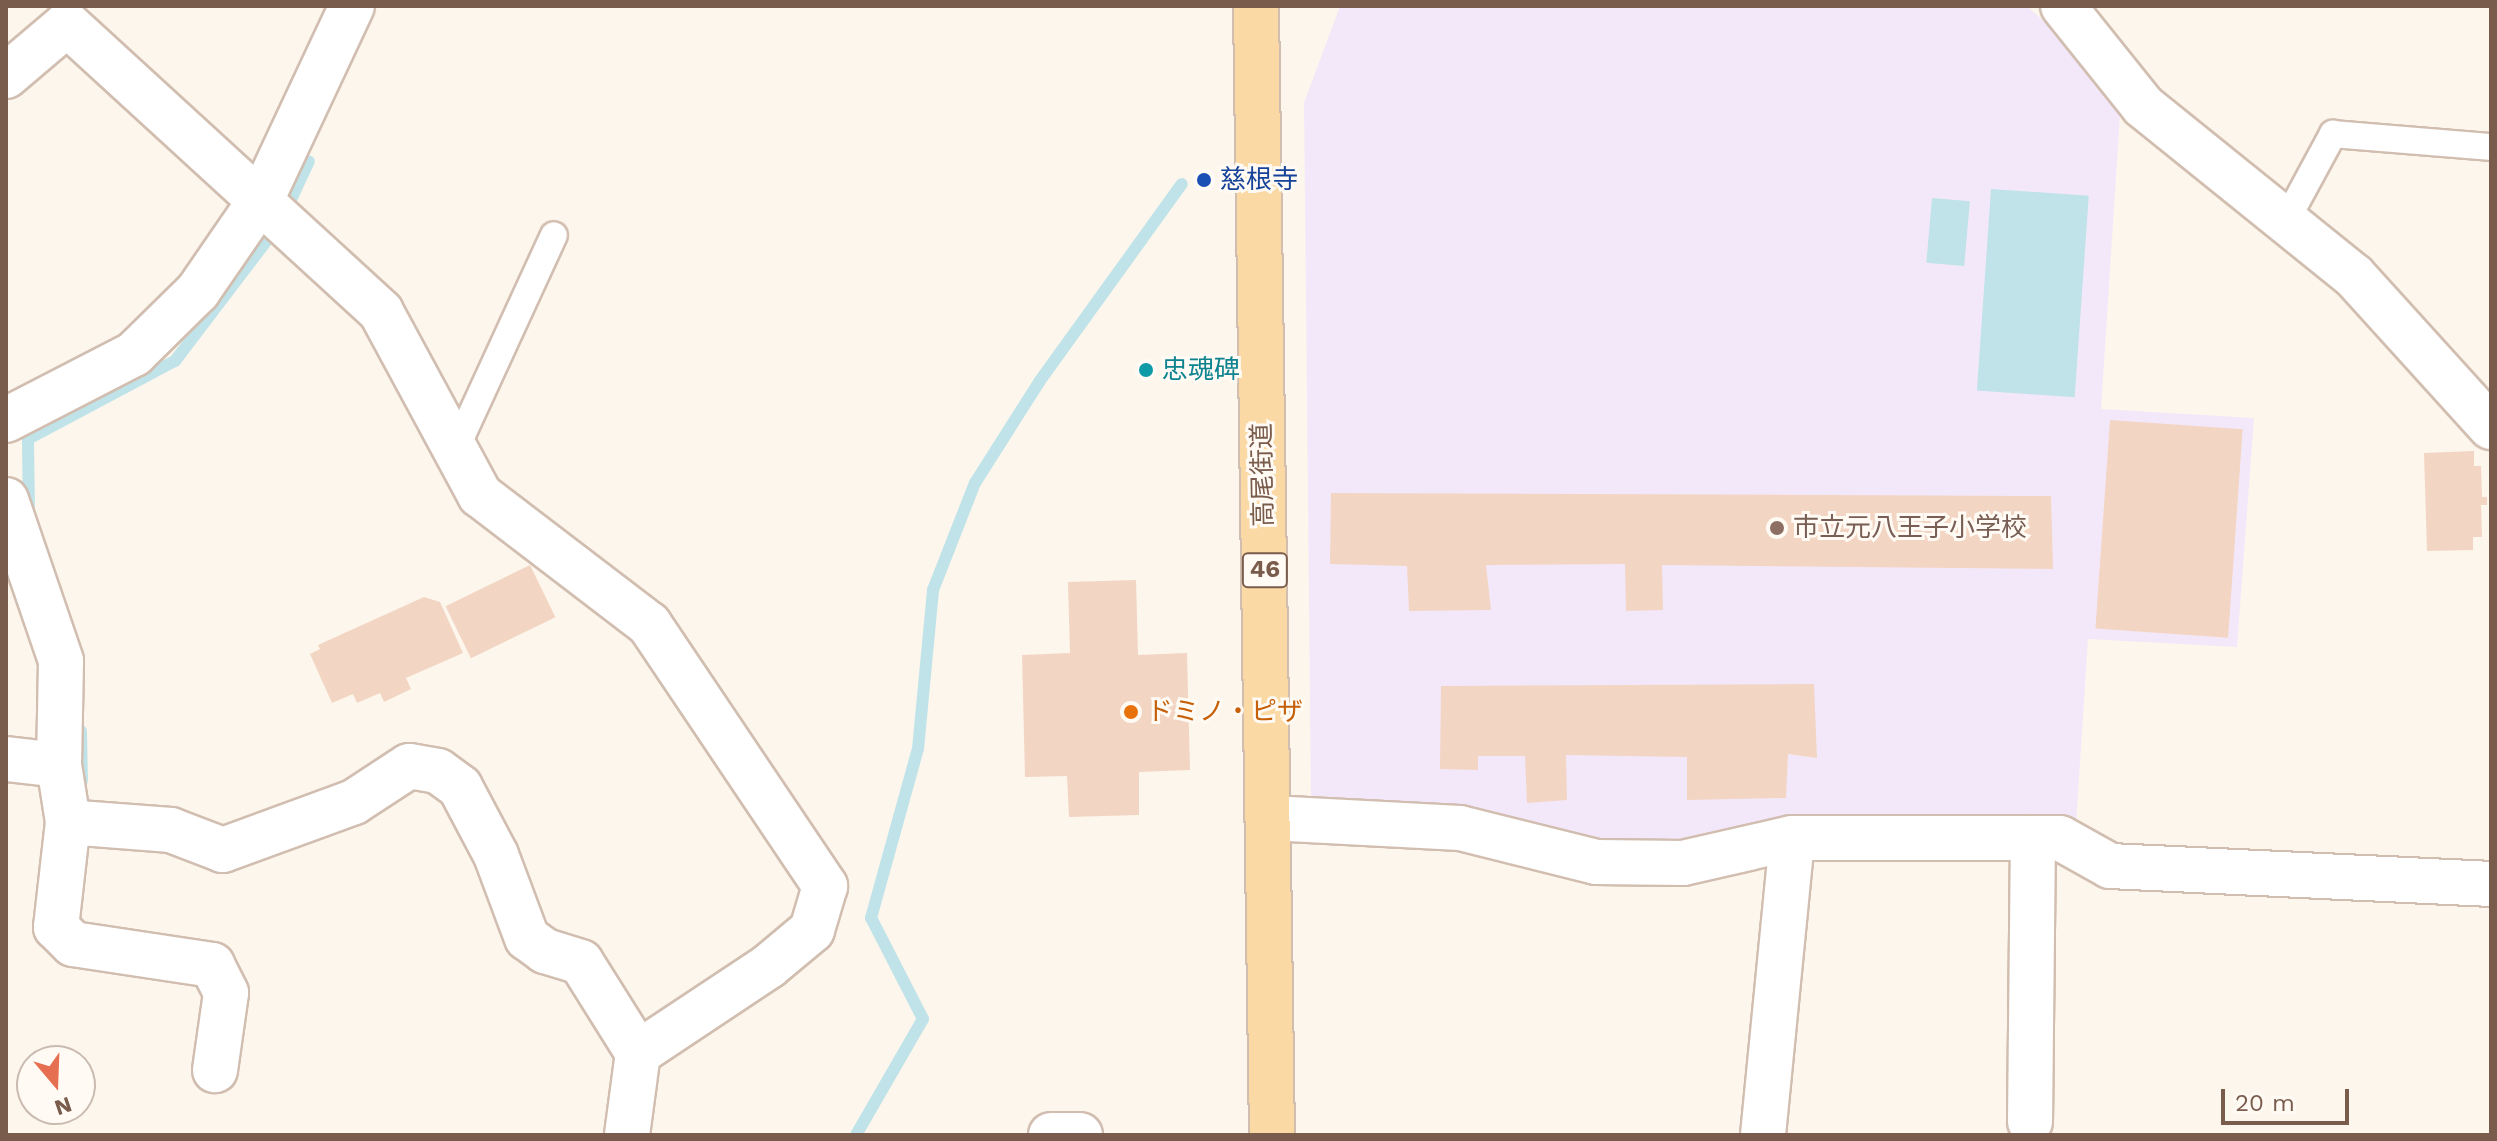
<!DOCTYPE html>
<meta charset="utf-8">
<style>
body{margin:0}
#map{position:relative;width:2497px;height:1141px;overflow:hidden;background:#fdf6ec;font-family:"Work Sans","Noto Sans JP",sans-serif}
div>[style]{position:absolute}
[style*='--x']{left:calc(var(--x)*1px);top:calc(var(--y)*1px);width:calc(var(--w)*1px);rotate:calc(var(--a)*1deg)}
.education>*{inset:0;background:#f3e8fa}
.water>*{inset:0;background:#bfe3e8;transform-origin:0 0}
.stream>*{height:12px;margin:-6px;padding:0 6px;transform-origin:6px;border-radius:6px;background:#bfe3e8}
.building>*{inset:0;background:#f3d5c3;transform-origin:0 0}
.roads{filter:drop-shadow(2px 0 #d1beb0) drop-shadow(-2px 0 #d1beb0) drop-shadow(0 2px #d1beb0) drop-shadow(0 -2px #d1beb0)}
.lane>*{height:26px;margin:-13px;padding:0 13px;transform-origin:13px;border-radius:13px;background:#fff}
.street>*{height:44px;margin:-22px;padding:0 22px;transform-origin:22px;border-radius:22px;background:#fff}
.primary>*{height:44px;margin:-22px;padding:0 22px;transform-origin:22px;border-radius:22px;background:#fbd9a5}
.dots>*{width:22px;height:22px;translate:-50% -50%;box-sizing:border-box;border:4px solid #fffaf3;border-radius:50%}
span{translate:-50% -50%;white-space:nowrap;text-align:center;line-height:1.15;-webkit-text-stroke:6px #fffaf3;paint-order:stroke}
.shield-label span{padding:2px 6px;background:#fffaf3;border:2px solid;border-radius:6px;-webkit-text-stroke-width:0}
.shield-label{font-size:24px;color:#7a5c4d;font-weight:700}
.transit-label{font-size:26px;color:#164399}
.left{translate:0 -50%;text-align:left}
.culture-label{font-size:26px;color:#0d838f}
.street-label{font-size:26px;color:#7a5c4d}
.education-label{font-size:26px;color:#785e54}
.food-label{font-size:26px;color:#c56008}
.frame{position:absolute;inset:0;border:8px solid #7a5c4d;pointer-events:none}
.north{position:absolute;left:16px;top:1045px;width:80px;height:80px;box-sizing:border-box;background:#fffaf3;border:2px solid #cabbb1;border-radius:50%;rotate:161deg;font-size:22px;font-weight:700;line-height:32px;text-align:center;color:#7a5c4d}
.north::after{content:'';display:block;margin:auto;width:28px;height:36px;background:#e76f51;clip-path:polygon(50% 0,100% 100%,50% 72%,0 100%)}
.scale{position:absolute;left:2221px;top:1089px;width:128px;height:36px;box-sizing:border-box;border:4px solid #7a5c4d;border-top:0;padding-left:10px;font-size:24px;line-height:28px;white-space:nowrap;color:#7a5c4d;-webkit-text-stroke:6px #fffaf3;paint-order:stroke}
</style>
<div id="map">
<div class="education">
<div style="clip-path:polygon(1340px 6px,2027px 6px,2071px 46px,2120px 115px,2101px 409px,2254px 418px,2237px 647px,2088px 639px,2076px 824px,1690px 845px,1614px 842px,1465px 814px,1311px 799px,1304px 103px)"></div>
</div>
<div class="water">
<div style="left:1991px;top:189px;width:98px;height:202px;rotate:4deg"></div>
<div style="left:1932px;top:198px;width:38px;height:65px;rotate:5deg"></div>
</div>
<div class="stream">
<div style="--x:289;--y:204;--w:47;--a:-65.1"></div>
<div style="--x:29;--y:514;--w:75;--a:-90.8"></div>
<div style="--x:28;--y:439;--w:166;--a:-28"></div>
<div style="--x:175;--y:361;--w:168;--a:-52.7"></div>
<div style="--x:81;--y:731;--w:50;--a:88.9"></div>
<div style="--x:856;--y:1135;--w:134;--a:-60"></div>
<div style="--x:923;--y:1019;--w:114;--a:-117.2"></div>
<div style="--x:871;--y:918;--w:175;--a:-74.5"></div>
<div style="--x:918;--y:749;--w:160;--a:-84.6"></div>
<div style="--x:933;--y:590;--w:115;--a:-68.6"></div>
<div style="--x:975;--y:483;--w:120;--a:-57.6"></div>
<div style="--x:1039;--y:382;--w:244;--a:-54.2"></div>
</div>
<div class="building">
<div style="left:2110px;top:420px;width:133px;height:209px;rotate:4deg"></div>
<div style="clip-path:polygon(2474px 451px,2474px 466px,2481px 466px,2482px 497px,2487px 497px,2487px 505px,2481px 505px,2482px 537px,2473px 537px,2473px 550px,2427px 551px,2424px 453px)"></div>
<div style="clip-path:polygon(1331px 493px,2051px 496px,2053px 569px,1662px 565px,1663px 610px,1626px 611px,1625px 564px,1486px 565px,1491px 610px,1409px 611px,1407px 566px,1330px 564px)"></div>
<div style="left:530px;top:565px;width:58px;height:94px;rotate:64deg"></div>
<div style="clip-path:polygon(1136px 580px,1138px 655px,1187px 653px,1190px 770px,1139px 772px,1139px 815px,1069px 817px,1067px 776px,1025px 777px,1022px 655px,1070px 653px,1068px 582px)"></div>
<div style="clip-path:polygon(424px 597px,440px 602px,463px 653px,406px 678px,411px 689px,384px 702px,380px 693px,357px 703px,353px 694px,332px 703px,310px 654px,320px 649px,318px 645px)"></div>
<div style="clip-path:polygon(1814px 684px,1817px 758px,1788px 754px,1786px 798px,1687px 800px,1687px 757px,1566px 755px,1567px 800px,1527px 803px,1525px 756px,1478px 756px,1478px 770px,1440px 769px,1441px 686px)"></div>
</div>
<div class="roads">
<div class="lane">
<div style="--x:2287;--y:219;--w:97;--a:-61.6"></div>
<div style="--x:2333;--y:134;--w:159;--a:4.7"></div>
<div style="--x:456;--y:448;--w:234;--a:-65.3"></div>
</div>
<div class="street">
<div style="--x:2063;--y:6;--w:128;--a:51.3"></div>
<div style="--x:2143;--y:106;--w:271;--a:38.9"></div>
<div style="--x:2354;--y:276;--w:204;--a:47.8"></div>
<div style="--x:6;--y:76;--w:80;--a:-40.4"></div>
<div style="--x:67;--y:24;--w:426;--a:42.5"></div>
<div style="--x:381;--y:312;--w:208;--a:61.6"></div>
<div style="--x:480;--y:495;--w:213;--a:37.4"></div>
<div style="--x:649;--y:624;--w:316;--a:56.1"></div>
<div style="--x:825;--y:886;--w:46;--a:106.5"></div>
<div style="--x:812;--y:930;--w:56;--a:140.1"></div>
<div style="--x:769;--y:966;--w:157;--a:146.4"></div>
<div style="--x:638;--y:1053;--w:107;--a:-122.1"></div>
<div style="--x:581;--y:962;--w:38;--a:-163"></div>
<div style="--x:545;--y:951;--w:22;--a:-144"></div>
<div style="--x:527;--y:938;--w:89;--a:-110.5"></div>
<div style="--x:496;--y:855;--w:77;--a:-117.9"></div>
<div style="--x:460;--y:787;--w:27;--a:-144"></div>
<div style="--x:438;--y:771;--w:29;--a:-170"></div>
<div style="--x:409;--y:766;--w:66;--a:146.8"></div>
<div style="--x:354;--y:802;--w:140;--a:159.9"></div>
<div style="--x:223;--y:850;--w:56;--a:-159"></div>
<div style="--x:171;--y:830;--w:103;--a:-175.6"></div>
<div style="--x:6;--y:420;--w:144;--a:-27.3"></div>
<div style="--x:134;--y:354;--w:90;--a:-44.5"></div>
<div style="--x:198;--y:291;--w:113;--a:-55.5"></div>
<div style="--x:262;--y:198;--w:212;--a:-64.9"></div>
<div style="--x:6;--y:500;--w:170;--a:71.1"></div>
<div style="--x:61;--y:661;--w:104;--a:91.1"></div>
<div style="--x:59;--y:765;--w:53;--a:-173.5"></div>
<div style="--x:59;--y:765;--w:58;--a:81"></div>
<div style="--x:68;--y:822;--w:106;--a:96.5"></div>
<div style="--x:56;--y:927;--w:24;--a:45"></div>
<div style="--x:73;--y:944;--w:141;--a:8.6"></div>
<div style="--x:212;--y:965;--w:31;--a:63"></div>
<div style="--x:226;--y:993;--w:78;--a:98.1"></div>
<div style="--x:1270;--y:818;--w:190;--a:3"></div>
<div style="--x:1460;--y:828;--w:140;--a:14"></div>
<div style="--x:1596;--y:862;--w:87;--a:0.7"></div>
<div style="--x:1683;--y:863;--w:112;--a:-12.9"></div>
<div style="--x:1792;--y:838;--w:268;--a:0"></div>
<div style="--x:2060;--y:838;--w:57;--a:29.2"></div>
<div style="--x:2110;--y:866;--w:381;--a:2.7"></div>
<div style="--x:2030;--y:1122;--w:284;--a:-89.4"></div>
<div style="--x:627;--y:1135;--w:83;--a:-82.4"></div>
<div style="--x:1051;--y:1135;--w:29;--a:0"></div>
<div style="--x:1763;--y:1135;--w:298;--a:-84.4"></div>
</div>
<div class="primary">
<div style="--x:1256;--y:6;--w:1129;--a:89.19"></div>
</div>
</div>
<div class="dots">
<div style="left:1204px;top:180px;background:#1a4fb4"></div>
<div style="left:1146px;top:370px;background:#0f9aa8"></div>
<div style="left:1777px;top:528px;background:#8d6e63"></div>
<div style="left:1131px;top:712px;background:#e8710a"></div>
</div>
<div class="shield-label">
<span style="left:1265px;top:570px">46</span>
</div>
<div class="transit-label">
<span class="left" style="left:1220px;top:180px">慈根寺</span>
</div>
<div class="culture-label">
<span class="left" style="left:1162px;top:370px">忠魂碑</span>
</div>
<div class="street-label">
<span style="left:1263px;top:475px;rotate:-91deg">高尾街道</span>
</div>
<div class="education-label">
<span class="left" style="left:1793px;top:528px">市立元八王子小学校</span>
</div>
<div class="food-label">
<span class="left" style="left:1147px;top:712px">ドミノ・ピザ</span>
</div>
<div class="frame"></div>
<div class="north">N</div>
<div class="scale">20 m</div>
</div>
